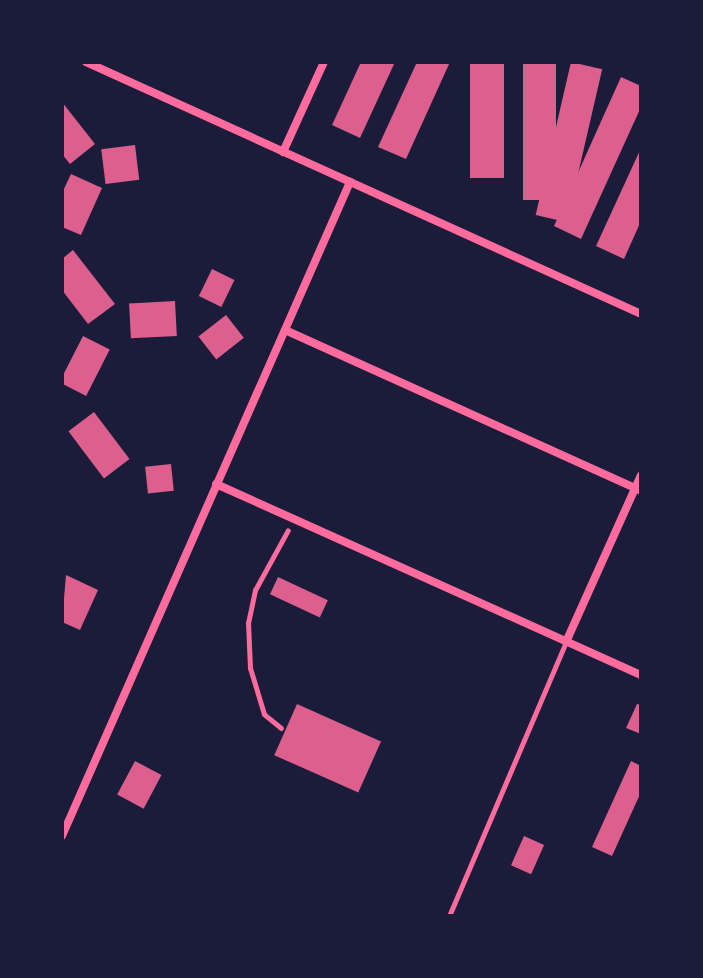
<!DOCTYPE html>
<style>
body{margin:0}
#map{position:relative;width:703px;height:978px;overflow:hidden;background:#1b1b3a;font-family:Lato,sans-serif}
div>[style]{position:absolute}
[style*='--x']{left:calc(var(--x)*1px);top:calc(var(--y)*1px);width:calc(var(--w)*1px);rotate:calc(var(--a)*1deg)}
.building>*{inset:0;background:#dd5f8e;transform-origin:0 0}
.path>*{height:5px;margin:-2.5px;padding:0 2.5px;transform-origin:2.5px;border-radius:2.5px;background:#ff6b9d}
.service>*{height:5px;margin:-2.5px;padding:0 2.5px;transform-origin:2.5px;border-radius:2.5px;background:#ff6b9d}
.minor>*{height:8px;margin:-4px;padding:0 4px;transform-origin:4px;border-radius:4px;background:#ff6b9d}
span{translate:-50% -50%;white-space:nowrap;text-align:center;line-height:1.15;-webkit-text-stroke:7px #1b1b3a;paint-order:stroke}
.frame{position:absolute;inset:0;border:64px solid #1b1b3a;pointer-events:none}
</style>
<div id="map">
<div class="building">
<div style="clip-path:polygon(361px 62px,395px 62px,360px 138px,332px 125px)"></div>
<div style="clip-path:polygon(417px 62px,450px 62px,406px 159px,378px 147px)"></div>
<div style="left:470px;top:62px;width:34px;height:116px"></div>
<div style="left:523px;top:62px;width:33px;height:138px"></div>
<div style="left:571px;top:62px;width:32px;height:157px;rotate:13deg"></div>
<div style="clip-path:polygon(621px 77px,641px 86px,641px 107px,581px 239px,554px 226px)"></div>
<div style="clip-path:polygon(62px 102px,95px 144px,70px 164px,62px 154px)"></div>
<div style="left:135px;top:145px;width:35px;height:34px;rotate:83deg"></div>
<div style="clip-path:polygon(641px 148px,641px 221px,624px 259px,596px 246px)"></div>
<div style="clip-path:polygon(71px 174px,102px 188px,81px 235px,62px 227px,62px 193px)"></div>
<div style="clip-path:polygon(73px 250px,115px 304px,88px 324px,62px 290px,62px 259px)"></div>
<div style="left:212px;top:269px;width:25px;height:30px;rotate:26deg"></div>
<div style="left:175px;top:301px;width:35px;height:46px;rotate:87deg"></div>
<div style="left:226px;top:315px;width:29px;height:35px;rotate:52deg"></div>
<div style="left:83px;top:336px;width:30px;height:52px;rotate:27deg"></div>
<div style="left:94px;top:412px;width:59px;height:32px;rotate:53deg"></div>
<div style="left:171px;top:464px;width:27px;height:26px;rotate:84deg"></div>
<div style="clip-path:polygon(66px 575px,98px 590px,80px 630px,62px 622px)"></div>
<div style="left:278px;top:577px;width:55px;height:19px;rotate:25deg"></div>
<div style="left:297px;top:704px;width:92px;height:56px;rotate:24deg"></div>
<div style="clip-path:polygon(637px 704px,641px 705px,641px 734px,626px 728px)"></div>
<div style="left:135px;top:761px;width:30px;height:38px;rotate:28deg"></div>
<div style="clip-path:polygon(631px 761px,641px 766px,641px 792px,612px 856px,592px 847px)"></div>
<div style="left:524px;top:836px;width:22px;height:32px;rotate:24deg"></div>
</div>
<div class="path">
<div style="--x:281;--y:728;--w:22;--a:-141"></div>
<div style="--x:264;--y:714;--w:48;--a:-106.9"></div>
<div style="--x:250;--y:668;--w:45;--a:-92.5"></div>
<div style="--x:248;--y:623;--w:34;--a:-78"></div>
<div style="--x:255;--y:590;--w:68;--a:-61.2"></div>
</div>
<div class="service">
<div style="--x:449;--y:916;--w:298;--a:-66.9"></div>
</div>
<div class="minor">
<div style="--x:86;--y:62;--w:610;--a:24.42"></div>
<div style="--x:283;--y:152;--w:99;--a:-65.5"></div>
<div style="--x:285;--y:330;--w:391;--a:24.3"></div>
<div style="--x:216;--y:484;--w:466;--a:24.2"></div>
<div style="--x:566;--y:642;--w:183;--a:-65.8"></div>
<div style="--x:62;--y:836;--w:715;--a:-66.23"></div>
</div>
<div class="frame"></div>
</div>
